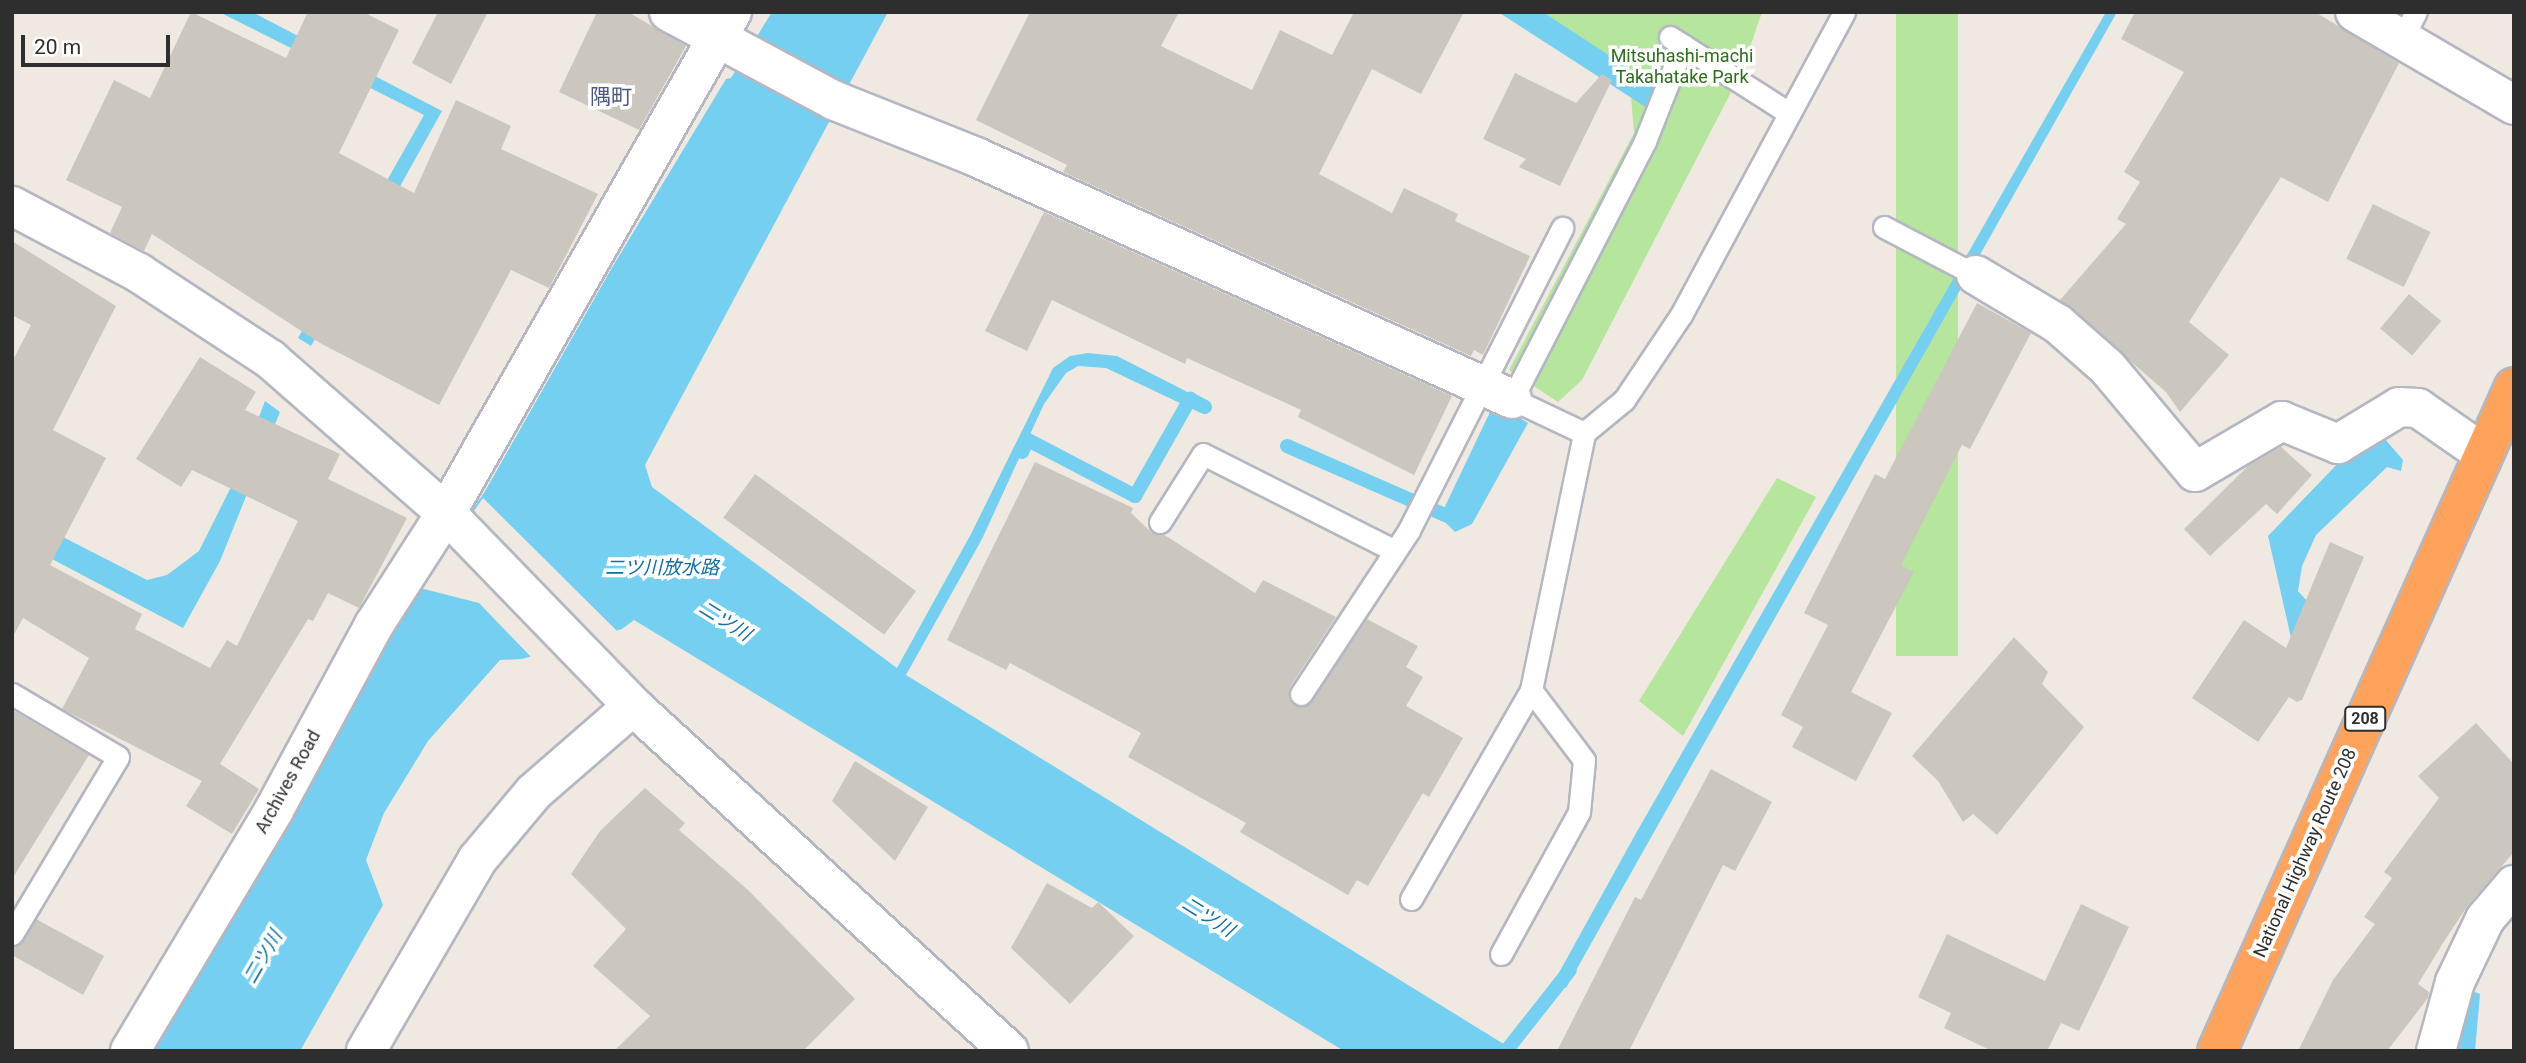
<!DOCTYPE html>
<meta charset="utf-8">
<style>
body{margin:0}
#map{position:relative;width:2526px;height:1063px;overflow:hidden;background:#efe9e1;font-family:Roboto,"Noto Sans JP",sans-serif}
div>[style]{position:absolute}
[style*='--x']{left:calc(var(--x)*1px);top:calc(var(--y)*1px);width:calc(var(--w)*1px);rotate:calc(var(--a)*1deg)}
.green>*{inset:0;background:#b6e59e;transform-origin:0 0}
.water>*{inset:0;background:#75cff0}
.pier>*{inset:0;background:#efe9e1}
.stream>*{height:14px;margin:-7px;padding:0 7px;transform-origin:7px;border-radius:7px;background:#75cff0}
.building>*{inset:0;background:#cbc7bf;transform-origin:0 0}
.roads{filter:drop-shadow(2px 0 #b4b7c1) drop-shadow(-2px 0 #b4b7c1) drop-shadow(0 2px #b4b7c1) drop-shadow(0 -2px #b4b7c1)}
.lane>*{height:21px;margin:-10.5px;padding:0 10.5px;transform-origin:10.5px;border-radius:10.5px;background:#fff}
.street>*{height:38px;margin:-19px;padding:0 19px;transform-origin:19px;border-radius:19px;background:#fff}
.secondary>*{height:38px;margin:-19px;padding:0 19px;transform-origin:19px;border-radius:19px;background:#fff}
.highway>*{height:38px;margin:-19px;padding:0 19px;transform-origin:19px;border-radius:19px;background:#ffa35c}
span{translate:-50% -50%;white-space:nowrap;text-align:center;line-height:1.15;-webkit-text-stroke:7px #fff;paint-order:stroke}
.shield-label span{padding:2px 5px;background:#fff;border:2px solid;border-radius:5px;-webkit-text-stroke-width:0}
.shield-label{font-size:16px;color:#2e2e2e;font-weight:700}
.park-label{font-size:18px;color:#2c6e1b}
.street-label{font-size:18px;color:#2e2e2e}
.water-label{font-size:19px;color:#0d6fa3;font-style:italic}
.quarter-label{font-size:21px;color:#4d5680}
.frame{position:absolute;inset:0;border:14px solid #2e2e2e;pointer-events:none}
.scale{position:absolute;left:21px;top:35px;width:149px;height:32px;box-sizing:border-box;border:4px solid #2e2e2e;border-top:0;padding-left:9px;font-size:21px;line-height:24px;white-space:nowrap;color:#2e2e2e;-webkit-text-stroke:5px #fff;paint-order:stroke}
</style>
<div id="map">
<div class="green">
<div style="clip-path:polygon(1523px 12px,1762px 12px,1742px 71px,1582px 380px,1558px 402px,1509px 370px,1634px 133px,1630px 83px)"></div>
<div style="left:1896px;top:12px;width:62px;height:644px"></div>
<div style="clip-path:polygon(1777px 478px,1816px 497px,1683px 736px,1639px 701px)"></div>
</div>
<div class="water">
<div style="clip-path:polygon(219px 12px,252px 12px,442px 111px,311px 346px,298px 338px,424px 115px)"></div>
<div style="clip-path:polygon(772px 12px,888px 12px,645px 465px,652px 487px,897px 668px,971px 534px,1053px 368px,1070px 356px,1088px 353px,1117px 356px,1209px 403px,1201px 413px,1106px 368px,1078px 366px,1066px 373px,1044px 404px,982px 539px,906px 675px,1515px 1051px,1344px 1051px,634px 620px,622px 629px,522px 659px,500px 660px,428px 741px,384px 813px,366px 860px,383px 905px,300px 1051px,149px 1051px,401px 609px,484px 493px,613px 266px,726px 79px,731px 78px)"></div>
<div style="clip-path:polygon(1498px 12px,1543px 12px,1654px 85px,1665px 63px,1658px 115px)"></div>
<div style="clip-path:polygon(2106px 12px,2117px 12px,1566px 988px,1555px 980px,1635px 835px)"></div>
<div style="clip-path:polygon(265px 401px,280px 412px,220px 561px,183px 628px,12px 538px,12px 511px,147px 580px,167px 575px,199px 551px,236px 477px)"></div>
<div style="clip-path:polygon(1504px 408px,1528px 423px,1472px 524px,1455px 532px,1440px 517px,1490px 412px)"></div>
<div style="clip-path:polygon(2378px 431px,2403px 460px,2401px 471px,2387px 467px,2316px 535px,2302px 566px,2298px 591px,2328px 624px,2294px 651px,2268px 536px,2345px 456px)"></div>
<div style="clip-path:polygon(2467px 989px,2480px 994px,2475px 1051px,2449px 1051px)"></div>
</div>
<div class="pier">
<div style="clip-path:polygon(483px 498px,619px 633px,533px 659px,479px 603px,420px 588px)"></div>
</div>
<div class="stream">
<div style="--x:1287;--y:446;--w:184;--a:23.6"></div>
<div style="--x:1022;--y:452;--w:13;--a:-63"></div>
<div style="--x:1028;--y:440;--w:121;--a:27.6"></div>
<div style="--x:1135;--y:496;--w:112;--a:-60.4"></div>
<div style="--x:1190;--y:399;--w:17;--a:28"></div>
<div style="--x:1506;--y:1051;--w:103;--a:-51.7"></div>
</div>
<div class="building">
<div style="clip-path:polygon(191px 12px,286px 58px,308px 12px,363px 12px,399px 30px,339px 153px,414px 193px,456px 100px,511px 126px,501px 149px,598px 194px,549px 288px,511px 270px,439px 405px,320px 343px,152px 234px,144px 251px,110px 233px,122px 207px,66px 180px,114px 80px,150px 98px)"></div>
<div style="clip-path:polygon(438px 12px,488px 12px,451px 84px,412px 63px)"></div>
<div style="clip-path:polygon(597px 12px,628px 12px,686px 46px,639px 130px,559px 92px)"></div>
<div style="clip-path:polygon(1030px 12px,1179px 12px,1161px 46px,1252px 90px,1280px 30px,1332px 55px,1354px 12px,1464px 12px,1421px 94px,1372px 69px,1319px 174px,1392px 213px,1404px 188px,1458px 214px,1455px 221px,1530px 256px,1483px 355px,1474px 350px,1471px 356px,1063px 172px,1067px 165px,976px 120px)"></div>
<div style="clip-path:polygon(2135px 12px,2315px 12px,2399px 63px,2328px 202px,2281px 177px,2189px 322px,2229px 355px,2180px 412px,2166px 392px,2060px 300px,2126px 224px,2117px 219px,2140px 182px,2124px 172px,2184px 72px,2121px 39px)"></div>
<div style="clip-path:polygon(1515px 73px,1576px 103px,1602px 74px,1612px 80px,1560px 186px,1519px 167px,1526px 159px,1483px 139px)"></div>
<div style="left:2373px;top:204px;width:64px;height:61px;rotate:26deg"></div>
<div style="clip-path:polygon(1044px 212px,1452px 396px,1414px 475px,1298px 417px,1301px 410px,1187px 358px,1185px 364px,1052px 300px,1027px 351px,985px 331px)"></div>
<div style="clip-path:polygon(12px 241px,116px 306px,53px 430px,106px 458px,50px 565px,142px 614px,135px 629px,210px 668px,227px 640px,237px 646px,298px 521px,192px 470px,181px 487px,136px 459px,200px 357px,256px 392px,245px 410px,340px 454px,328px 479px,407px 518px,359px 608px,328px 593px,313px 621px,308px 619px,220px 764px,259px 789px,232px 834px,186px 806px,202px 781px,62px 709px,89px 658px,23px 618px,12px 638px,12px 362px,31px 325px,12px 315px)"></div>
<div style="left:2409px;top:294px;width:42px;height:45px;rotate:40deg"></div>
<div style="clip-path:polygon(1977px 303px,2031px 333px,1970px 449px,1962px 445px,1901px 565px,1914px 572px,1851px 692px,1892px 713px,1856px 781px,1792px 747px,1803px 727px,1781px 715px,1828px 625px,1804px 613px,1875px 474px,1885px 479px)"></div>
<div style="clip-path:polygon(2281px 447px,2312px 475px,2277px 514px,2266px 504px,2210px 556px,2184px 529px,2248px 466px)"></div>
<div style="clip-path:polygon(1035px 462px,1133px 508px,1131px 513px,1152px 533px,1163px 534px,1255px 593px,1263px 580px,1336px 617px,1290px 687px,1289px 699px,1294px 705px,1312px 701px,1367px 619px,1418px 646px,1406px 667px,1423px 677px,1406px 706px,1463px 738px,1429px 797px,1423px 793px,1368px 886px,1357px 880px,1348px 895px,1240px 832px,1246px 823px,1128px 757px,1141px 733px,1010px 663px,1006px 670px,947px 640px)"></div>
<div style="left:755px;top:474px;width:199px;height:54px;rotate:36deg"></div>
<div style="clip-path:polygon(2330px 542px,2364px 557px,2302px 700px,2297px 702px,2289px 697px,2258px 742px,2192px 698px,2244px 620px,2286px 648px)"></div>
<div style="clip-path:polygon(2014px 637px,2048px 672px,2042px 684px,2084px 727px,1997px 835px,1973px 814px,1963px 822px,1938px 781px,1912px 756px)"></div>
<div style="clip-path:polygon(12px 710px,89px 755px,12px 879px)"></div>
<div style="clip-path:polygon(2476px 723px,2514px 764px,2514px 852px,2468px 905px,2443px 943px,2418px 984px,2429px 992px,2428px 998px,2387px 1051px,2298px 1051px,2333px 980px,2375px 924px,2364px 917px,2392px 878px,2384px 872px,2439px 798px,2418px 776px)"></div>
<div style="clip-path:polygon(855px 761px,928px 807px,895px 861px,832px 801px)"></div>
<div style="clip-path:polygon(1711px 769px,1772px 802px,1735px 871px,1723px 865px,1629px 1051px,1557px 1051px,1635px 897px,1641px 900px)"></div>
<div style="clip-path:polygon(645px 788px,685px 823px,679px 830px,748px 890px,855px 999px,803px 1051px,614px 1051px,650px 1016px,593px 966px,626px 929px,571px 874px,600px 831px)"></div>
<div style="clip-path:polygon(1047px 883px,1092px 908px,1098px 902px,1134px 936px,1070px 1004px,1011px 948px)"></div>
<div style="clip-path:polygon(2081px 904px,2129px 927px,2079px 1031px,2061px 1023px,2047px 1051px,1992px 1051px,1944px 1028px,1951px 1013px,1918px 997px,1947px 934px,2045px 981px)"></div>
<div style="clip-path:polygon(36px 919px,104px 956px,83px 995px,12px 955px,12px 947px,23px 941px)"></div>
</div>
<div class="roads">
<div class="lane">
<div style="--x:1670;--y:37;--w:141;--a:32.6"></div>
<div style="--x:2402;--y:39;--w:30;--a:-63"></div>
<div style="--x:1884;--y:227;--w:104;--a:27.6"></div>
<div style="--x:1584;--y:433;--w:52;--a:-39.5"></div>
<div style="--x:1624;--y:400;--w:102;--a:-56.2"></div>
<div style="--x:1681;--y:315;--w:344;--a:-61.7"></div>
<div style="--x:1160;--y:522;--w:80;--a:-57.7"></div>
<div style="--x:1203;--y:454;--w:215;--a:26.8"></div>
<div style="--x:12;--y:694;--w:123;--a:30.7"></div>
<div style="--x:118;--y:757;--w:206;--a:120.9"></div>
<div style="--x:1301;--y:694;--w:196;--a:-56.6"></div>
<div style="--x:1409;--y:530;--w:339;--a:-63.1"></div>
<div style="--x:1411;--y:899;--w:241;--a:-60.1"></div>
<div style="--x:1531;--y:690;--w:262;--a:-78.3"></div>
<div style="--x:1584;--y:433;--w:80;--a:-154.7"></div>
<div style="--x:1512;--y:399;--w:290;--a:-62.7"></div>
<div style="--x:1645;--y:141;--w:103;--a:-68.4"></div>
<div style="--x:1501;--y:954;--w:162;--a:-61.2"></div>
<div style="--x:1579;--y:812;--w:52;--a:-84.5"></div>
<div style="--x:1584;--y:760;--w:88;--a:-127.1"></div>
</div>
<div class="street">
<div style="--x:669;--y:12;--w:186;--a:28.2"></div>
<div style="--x:833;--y:100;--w:154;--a:21.7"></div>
<div style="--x:976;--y:157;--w:588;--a:24.3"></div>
<div style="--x:2355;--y:12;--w:184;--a:30.3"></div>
<div style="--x:1976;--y:275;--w:96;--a:30.9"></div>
<div style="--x:2058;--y:324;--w:65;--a:41.3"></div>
<div style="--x:2107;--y:367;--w:137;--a:50"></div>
<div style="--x:2195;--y:472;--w:101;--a:-30.4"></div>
<div style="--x:2282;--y:421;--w:61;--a:22.3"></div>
<div style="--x:2338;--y:444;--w:71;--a:-31.2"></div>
<div style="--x:2399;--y:407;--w:19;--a:3"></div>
<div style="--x:2418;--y:408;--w:80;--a:34.9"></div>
<div style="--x:130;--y:1051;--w:281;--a:-59.1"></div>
<div style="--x:274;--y:810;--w:210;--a:-61.6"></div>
<div style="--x:374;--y:625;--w:133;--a:-57.3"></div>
<div style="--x:446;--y:513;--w:577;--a:-60.28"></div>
<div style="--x:2436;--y:1051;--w:72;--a:-74.6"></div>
<div style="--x:2455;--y:982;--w:70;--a:-64.5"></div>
<div style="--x:2485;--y:919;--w:45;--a:-49.5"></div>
</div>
<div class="secondary">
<div style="--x:12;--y:206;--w:144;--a:27.8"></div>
<div style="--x:139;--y:273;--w:157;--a:33.3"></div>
<div style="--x:270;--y:359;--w:234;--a:41.2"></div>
<div style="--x:446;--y:513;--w:269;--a:45.9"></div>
<div style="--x:633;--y:706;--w:510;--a:42.54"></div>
<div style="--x:366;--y:1051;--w:221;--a:-59.8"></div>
<div style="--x:477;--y:860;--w:89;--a:-50"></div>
<div style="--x:534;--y:792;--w:131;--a:-41"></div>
</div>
<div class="highway">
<div style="--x:2217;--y:1051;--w:727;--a:-65.9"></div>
</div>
</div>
<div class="shield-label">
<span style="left:2365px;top:719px">208</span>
</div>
<div class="park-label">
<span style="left:1682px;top:67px">Mitsuhashi-machi<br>Takahatake Park</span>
</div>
<div class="street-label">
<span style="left:288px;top:782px;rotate:-61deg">Archives Road</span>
<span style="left:2305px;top:853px;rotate:-66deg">National Highway Route 208</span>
</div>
<div class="water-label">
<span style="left:662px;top:568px">二ツ川放水路</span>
<span style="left:725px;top:621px;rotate:32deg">二ツ川</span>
<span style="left:1208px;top:917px;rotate:32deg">二ツ川</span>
<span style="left:263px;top:957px;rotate:-60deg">二ツ川</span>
</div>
<div class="quarter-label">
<span style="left:611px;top:97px">隅町</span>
</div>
<div class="frame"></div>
<div class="scale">20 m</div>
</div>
